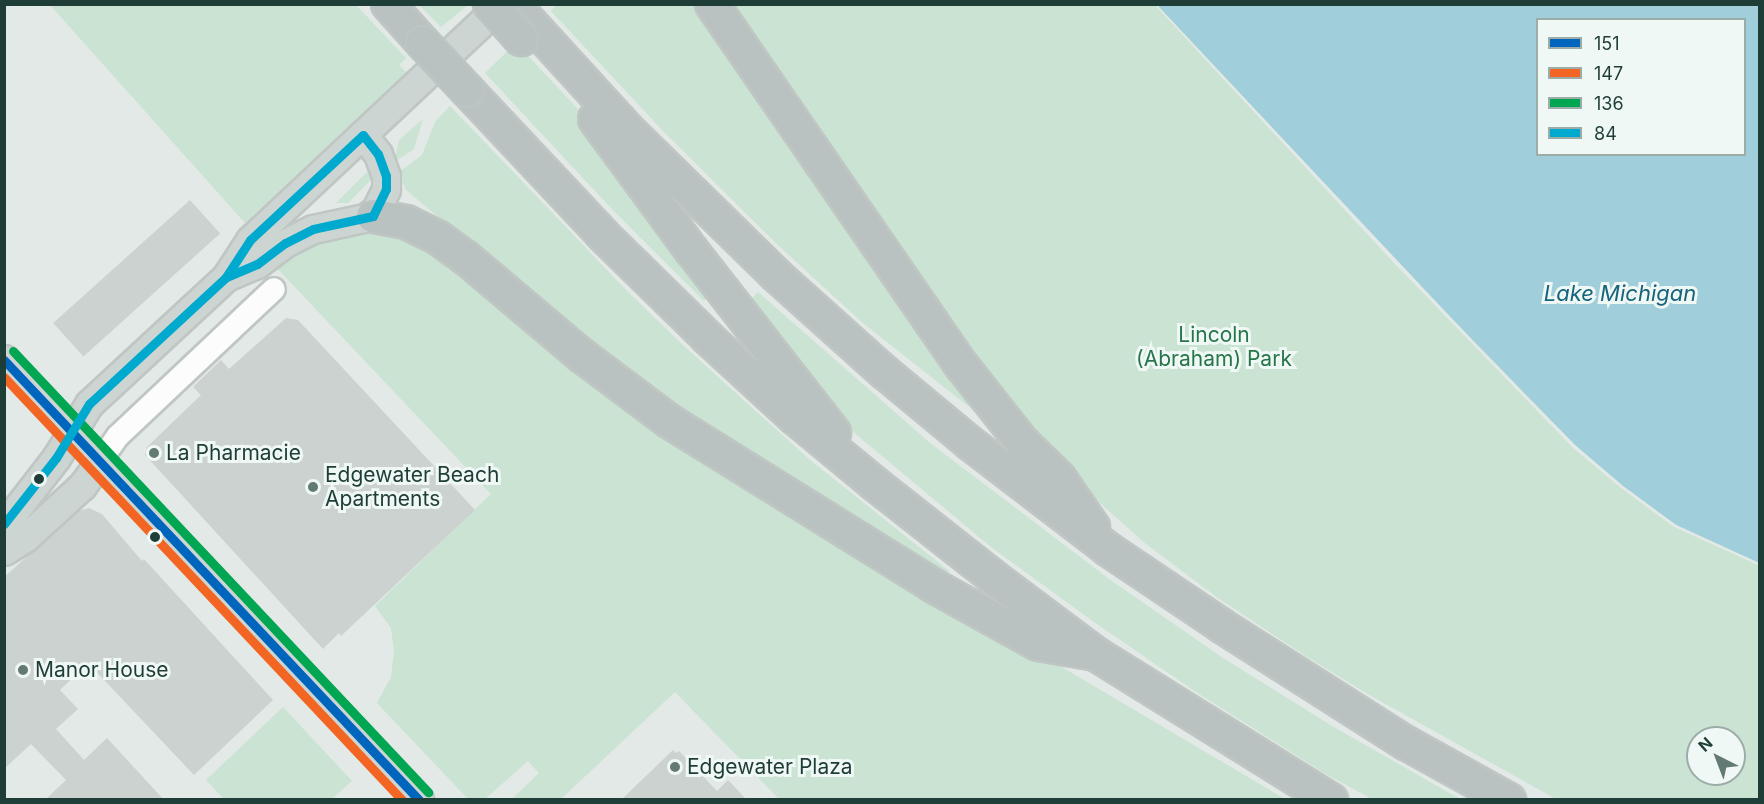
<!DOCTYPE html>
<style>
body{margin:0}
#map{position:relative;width:1764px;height:804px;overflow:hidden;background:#e2e9e6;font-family:Inter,sans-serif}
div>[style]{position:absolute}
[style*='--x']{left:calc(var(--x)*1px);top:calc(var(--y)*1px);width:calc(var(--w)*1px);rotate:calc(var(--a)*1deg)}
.green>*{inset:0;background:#cae3d3}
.water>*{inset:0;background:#a0ceda}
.pier>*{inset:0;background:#e2e9e6}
.building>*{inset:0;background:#ccd2d0;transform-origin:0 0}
.roads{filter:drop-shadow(2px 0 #bfc6c3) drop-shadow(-2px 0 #bfc6c3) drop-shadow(0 2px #bfc6c3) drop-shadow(0 -2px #bfc6c3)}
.minor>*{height:22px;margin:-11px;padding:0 11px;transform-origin:11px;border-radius:11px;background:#fbfcfb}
.major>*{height:27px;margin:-13.5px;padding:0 13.5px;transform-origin:13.5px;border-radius:13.5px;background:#cdd5d3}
.highway>*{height:32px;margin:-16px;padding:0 16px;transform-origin:16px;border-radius:16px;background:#b9c2c1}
.bridges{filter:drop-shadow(2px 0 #bbc5c3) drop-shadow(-2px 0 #bbc5c3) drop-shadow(0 2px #bbc5c3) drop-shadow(0 -2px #bbc5c3)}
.highway-bridge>*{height:32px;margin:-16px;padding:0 16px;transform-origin:16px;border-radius:16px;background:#b9c2c1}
.bus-1>*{height:9px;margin:-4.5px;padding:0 4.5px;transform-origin:4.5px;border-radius:4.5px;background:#0065bd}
.bus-2>*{height:9px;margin:-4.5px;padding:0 4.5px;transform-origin:4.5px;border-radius:4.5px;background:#f26522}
.bus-3>*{height:9px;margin:-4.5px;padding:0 4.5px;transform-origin:4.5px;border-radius:4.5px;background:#00a651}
.bus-4>*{height:9px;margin:-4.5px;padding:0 4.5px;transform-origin:4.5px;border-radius:4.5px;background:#00a9ce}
.dots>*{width:16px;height:16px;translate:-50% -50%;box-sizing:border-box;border:3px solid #f0f8f5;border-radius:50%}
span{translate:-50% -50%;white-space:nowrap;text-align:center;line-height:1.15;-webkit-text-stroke:6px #f0f8f5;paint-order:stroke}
.park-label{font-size:21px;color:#27764b}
.poi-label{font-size:21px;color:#1f3d37}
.left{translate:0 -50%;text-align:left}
.water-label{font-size:22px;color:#16637c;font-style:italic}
.frame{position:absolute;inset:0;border:6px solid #1f3d37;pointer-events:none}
.legend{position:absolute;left:1536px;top:18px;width:210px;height:138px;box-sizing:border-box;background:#f0f8f5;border:2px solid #9cada9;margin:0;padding:8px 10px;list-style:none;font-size:18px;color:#1f3d37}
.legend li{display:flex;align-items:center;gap:12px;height:30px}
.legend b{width:30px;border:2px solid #9cada9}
.north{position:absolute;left:1686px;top:726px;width:60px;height:60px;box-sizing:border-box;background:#f0f8f5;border:2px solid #9cada9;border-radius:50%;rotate:318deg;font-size:16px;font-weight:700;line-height:24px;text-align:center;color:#1f3d37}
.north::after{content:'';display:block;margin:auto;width:21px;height:27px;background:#637974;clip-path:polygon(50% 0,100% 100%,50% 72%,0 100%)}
</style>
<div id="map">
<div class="green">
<div style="clip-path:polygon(557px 4px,700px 5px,991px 424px,864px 324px,779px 246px,665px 133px,551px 11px)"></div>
<div style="clip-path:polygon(50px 5px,356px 5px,406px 58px,399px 65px,406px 72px,245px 223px)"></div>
<div style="clip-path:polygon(419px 5px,468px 5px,441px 27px)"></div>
<div style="clip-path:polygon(evenodd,731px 5px,1157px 5px,1512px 382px,1676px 525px,1759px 563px,1759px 799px,1556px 799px,1366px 693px,1301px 653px,1218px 598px,1146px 544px,1102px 505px,1055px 457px,982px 371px,731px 5px,1698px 738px,1734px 738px,1734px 774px,1698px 774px,1698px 738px)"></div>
<div style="clip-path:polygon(516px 43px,588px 120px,714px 292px,704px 301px,611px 208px,485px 73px)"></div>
<div style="clip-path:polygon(450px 106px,629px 293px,685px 347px,810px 460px,949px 571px,947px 574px,688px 419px,555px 315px,406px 190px,398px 173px,422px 155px,435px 122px)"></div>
<div style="clip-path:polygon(423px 119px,414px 149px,394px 162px,399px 140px)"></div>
<div style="clip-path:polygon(367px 172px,371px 174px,372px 179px,348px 203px,336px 203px)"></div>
<div style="clip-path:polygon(367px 228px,411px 236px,764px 491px,1285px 799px,779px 799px,675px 692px,561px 799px,512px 799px,539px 773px,528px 761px,485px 799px,468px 799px,377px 703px,391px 677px,394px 651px,391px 628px,375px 606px,491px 494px,271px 262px,289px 248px)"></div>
<div style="clip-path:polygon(758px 292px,930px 443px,1109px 579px,1223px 658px,1332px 726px,1460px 799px,1372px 799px,1324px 773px,1196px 692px,1094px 622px,991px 547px,852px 431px,746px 305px)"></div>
<div style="clip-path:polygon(283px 707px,352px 781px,332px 799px,224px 799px,206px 780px)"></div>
</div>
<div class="water">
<div style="clip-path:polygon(evenodd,1157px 5px,1759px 5px,1759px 563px,1676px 525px,1623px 486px,1575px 445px,1395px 260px,1157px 5px,1538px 20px,1744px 20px,1744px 154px,1538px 154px,1538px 20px)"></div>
</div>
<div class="pier">
<div style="clip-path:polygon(1154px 4px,1157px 5px,1488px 357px,1575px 445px,1623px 486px,1676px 525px,1759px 563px,1760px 566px,1674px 527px,1621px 488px,1573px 448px,1393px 262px)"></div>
</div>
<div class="building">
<div style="left:190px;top:200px;width:45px;height:184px;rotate:48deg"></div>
<div style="clip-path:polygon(286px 318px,298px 320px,475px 510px,341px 636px,339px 633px,323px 649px,145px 455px,147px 447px,201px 395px,193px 387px,221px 360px,229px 369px)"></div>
<div style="clip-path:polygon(89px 508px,102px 514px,142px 561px,144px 559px,273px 700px,194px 775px,88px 663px,60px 690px,78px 709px,56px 729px,84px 760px,107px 738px,164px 800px,45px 800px,66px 780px,31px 744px,4px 769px,4px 577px,78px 511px)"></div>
<div style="clip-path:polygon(673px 750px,676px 753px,679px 751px,717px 791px,728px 780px,747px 800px,621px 800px)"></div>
</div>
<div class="roads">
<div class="minor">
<div style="--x:101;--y:460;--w:29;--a:-55"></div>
<div style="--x:118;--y:436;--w:214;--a:-43.3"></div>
</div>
<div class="major">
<div style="--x:226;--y:277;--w:34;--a:-23"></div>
<div style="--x:257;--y:264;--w:35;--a:-37"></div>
<div style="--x:285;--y:243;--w:31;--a:-27"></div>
<div style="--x:313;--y:229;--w:61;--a:-12.2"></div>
<div style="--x:373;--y:216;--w:30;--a:-64"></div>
<div style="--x:386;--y:189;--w:13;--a:-90"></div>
<div style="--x:386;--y:176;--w:23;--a:-110"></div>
<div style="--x:378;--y:154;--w:24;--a:-128"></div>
<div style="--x:4;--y:359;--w:606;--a:46.74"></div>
<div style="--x:4;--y:525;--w:85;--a:-52.2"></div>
<div style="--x:56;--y:458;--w:63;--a:-58.6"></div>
<div style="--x:89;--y:404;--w:187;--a:-42.8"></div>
<div style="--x:226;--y:277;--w:44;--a:-57"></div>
<div style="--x:250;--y:240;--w:345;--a:-43.2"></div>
<div style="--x:4;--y:551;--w:25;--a:-32"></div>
<div style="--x:25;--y:538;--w:77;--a:-42.4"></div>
<div style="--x:82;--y:486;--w:32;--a:-54"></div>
</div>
<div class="highway">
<div style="--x:388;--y:4;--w:52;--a:48.1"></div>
<div style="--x:513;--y:4;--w:169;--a:47.6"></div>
<div style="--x:627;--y:129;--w:209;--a:44.4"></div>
<div style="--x:776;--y:275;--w:144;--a:41.9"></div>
<div style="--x:883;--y:371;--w:114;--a:39.7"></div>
<div style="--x:971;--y:444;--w:174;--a:37.5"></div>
<div style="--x:1109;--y:550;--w:136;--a:33.9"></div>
<div style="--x:1222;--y:626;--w:218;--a:32.5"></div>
<div style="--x:1406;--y:743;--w:118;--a:29"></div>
<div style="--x:712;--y:4;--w:440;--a:55.4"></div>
<div style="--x:962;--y:366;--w:97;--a:51.7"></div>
<div style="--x:1022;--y:442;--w:52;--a:44.2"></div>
<div style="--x:1059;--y:478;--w:60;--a:55.2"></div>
<div style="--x:467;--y:90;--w:199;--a:46.8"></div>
<div style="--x:603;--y:235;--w:147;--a:44.4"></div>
<div style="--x:708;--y:338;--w:117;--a:42.6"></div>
<div style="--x:794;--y:417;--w:105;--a:39.6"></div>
<div style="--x:875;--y:484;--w:150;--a:38.2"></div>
<div style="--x:993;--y:577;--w:129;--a:36.8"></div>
<div style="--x:1096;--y:654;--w:277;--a:31.9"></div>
<div style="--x:595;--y:119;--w:164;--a:53.7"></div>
<div style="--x:692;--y:251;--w:231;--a:52"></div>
<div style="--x:373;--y:216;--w:34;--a:10"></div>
<div style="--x:406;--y:222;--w:34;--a:26"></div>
<div style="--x:437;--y:237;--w:34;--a:36"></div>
<div style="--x:465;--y:257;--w:152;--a:40.2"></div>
<div style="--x:581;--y:355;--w:110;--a:36.9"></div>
<div style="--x:669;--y:421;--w:310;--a:31.9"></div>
<div style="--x:932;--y:585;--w:121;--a:29.1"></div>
<div style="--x:1038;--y:644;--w:53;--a:9.8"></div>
</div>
</div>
<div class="bridges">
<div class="highway-bridge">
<div style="--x:490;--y:4;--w:47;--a:48.5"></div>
<div style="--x:423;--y:43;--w:64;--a:46.9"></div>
</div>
</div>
<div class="bus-1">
<div style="--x:4;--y:360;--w:605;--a:46.67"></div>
</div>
<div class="bus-2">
<div style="--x:4;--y:377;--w:581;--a:46.74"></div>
</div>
<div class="bus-3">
<div style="--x:13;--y:351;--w:606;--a:46.74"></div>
</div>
<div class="bus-4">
<div style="--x:363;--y:135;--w:24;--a:52"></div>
<div style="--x:378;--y:154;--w:23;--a:70"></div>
<div style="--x:386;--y:176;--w:13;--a:90"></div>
<div style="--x:386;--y:189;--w:30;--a:116"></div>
<div style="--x:373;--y:216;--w:61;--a:167.8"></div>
<div style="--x:313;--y:229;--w:31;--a:153"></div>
<div style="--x:285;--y:243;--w:35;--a:143"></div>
<div style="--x:257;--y:264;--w:34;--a:157"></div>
<div style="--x:226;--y:277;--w:44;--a:-57"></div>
<div style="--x:250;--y:240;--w:154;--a:-42.9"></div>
<div style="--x:4;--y:524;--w:84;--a:-51.8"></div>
<div style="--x:56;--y:458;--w:63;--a:-58.6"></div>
<div style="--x:89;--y:404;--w:187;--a:-42.8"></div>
</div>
<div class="dots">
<div style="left:154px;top:453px;background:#637974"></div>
<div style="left:39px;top:479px;background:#1f3d37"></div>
<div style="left:313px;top:487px;background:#637974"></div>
<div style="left:155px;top:537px;background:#1f3d37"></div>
<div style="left:23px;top:670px;background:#637974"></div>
<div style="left:675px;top:767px;background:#637974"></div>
</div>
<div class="park-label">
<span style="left:1214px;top:347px">Lincoln<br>(Abraham) Park</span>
</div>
<div class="poi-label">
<span class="left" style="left:166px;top:453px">La Pharmacie</span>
<span class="left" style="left:325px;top:487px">Edgewater Beach<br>Apartments</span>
<span class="left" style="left:35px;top:670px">Manor House</span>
<span class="left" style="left:687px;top:767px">Edgewater Plaza</span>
</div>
<div class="water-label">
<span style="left:1620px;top:294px">Lake Michigan</span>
</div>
<div class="frame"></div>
<ul class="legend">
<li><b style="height:8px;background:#0065bd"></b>151</li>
<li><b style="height:8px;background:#f26522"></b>147</li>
<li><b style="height:8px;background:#00a651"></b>136</li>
<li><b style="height:8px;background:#00a9ce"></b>84</li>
</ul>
<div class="north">N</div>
</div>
